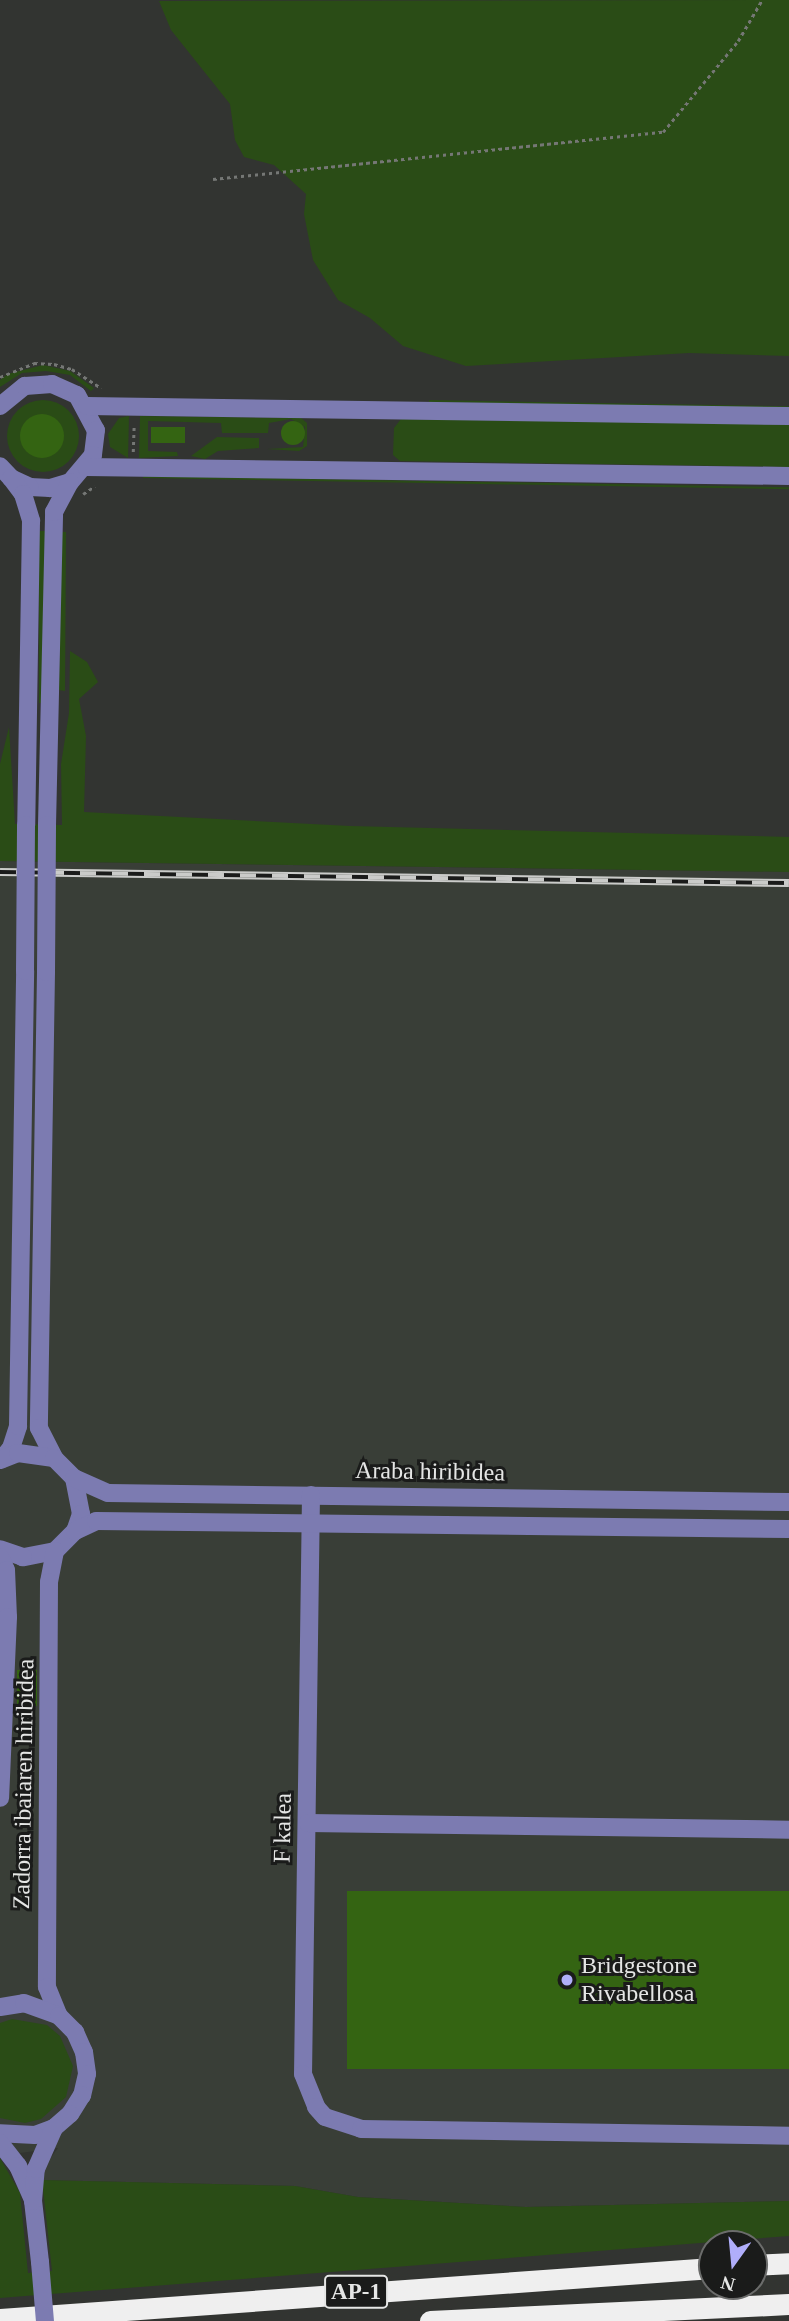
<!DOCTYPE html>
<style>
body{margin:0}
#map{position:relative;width:789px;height:2321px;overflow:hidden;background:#323431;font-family:"Times New Roman",serif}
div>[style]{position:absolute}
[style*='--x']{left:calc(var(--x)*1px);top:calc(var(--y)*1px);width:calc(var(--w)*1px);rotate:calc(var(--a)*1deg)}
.built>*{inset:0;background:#393e37}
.green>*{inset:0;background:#2a4c16;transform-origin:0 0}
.round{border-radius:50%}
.building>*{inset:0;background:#346412;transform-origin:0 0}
.path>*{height:2.5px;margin-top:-1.25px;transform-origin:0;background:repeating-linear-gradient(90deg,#757775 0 3.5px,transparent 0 7px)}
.minor>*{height:18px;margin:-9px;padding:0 9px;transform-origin:9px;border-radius:9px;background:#7c7bb1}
.highway>*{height:21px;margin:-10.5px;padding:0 10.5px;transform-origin:10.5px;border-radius:10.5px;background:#efefef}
.rail>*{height:8px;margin-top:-4px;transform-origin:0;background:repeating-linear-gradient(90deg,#1a1b1a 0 16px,#cacbc9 0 32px);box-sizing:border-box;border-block:2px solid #cacbc9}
.minor-bridge>*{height:18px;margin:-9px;padding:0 9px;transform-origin:9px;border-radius:9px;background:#7c7bb1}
.dots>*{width:19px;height:19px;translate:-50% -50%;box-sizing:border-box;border:4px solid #1a1b1a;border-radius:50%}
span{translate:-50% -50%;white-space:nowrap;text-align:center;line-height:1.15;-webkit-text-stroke:6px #1a1b1a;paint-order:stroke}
.shield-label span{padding:2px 5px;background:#1a1b1a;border:2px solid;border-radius:5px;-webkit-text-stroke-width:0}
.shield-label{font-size:23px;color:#e5e6e5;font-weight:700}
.street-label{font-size:24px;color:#e5e6e5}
.poi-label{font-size:24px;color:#e5e6e5}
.left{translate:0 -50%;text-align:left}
.north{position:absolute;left:698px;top:2230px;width:70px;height:70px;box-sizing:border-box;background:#1a1b1a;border:2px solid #6b6c6b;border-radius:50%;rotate:195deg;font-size:19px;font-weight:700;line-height:28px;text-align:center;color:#e5e6e5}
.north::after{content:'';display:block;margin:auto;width:24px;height:32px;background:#b0aefa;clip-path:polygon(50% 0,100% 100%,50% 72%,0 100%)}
</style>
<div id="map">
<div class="built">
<div style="clip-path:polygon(0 861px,789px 872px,789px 2201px,526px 2207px,358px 2197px,295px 2186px,42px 2180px,41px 2171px,58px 2148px,20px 2153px,0 2149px)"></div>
</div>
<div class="green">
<div style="clip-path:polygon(789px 0,789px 356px,689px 353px,466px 366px,403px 346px,370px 318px,338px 300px,313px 260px,304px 214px,306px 194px,274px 165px,244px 157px,235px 140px,230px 104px,171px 30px,159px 1px)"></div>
<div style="clip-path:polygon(43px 365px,70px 371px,94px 388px,91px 391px,70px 375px,46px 371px,22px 373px,0 387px,0 380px,8px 374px)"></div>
<div class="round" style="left:7px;top:400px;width:72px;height:72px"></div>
<div style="left:429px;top:400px;width:360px;height:2px;rotate:1deg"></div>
<div style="clip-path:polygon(129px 416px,128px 458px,110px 447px,108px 434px,119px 418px)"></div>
<div style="clip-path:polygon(140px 416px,301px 418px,307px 423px,307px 446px,299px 451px,267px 449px,303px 447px,305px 427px,291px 419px,269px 423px,268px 433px,222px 433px,221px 423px,148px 421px,148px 451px,177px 452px,178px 456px,139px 458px)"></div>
<div style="clip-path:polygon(401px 419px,789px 424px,789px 467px,400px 461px,393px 455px,394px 428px)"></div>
<div style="clip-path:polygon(217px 437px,259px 438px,259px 448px,218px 451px,205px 459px,191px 456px)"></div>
<div style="left:143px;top:476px;width:646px;height:2px;rotate:1deg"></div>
<div style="left:39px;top:531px;width:6px;height:172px"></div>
<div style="clip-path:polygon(61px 532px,66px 532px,65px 691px,59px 690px)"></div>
<div style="clip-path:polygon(70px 651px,87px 662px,98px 682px,79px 699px,86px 736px,84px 812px,350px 826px,789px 837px,789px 872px,0 861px,0 764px,9px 727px,15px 824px,62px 825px,61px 764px,69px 713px)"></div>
<div style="clip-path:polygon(12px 2019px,47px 2025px,60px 2036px,73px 2066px,66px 2097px,41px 2119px,25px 2123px,0 2118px,0 2023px)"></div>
<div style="clip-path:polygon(0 2158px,20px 2193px,28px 2273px,52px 2271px,42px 2180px,295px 2186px,358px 2197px,526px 2207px,789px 2201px,789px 2236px,0 2298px)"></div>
</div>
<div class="building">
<div class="round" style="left:20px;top:414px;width:44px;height:44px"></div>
<div class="round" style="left:281px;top:421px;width:24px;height:24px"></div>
<div style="left:151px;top:427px;width:34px;height:16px"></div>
<div style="left:17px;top:1670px;width:20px;height:36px"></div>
<div style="left:347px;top:1891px;width:442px;height:178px"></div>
</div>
<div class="path">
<div style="--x:213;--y:179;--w:452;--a:-6"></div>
<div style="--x:663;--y:132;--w:118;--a:-50.5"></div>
<div style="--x:738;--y:41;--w:48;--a:-59.7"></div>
<div style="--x:0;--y:377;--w:37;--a:-22"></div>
<div style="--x:34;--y:363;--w:20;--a:3"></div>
<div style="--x:54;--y:364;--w:19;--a:16"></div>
<div style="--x:72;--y:369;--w:35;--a:33"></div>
<div style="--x:133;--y:452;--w:28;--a:-88"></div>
<div style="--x:83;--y:494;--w:14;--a:-34"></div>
</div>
<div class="minor">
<div style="--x:0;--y:406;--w:32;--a:-39"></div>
<div style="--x:25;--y:386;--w:27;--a:-4"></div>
<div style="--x:52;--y:384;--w:27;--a:24"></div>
<div style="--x:77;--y:395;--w:40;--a:62"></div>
<div style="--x:96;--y:430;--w:25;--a:97"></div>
<div style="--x:93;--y:455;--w:35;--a:130"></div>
<div style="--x:70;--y:482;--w:21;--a:163"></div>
<div style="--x:50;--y:488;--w:20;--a:-177"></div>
<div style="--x:30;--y:487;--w:21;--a:-155"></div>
<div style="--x:11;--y:478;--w:16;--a:-133"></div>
<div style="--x:87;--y:406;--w:702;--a:0.82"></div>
<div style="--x:86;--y:467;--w:703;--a:0.73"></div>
<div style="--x:11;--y:478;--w:20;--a:53"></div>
<div style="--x:23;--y:494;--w:28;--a:73"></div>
<div style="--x:31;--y:521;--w:304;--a:90.9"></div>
<div style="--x:47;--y:825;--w:313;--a:-88.7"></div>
<div style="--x:54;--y:512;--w:34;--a:-62"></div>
<div style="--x:46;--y:972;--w:456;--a:90.9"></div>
<div style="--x:39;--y:1428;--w:34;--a:63"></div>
<div style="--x:2;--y:1459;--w:14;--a:-51"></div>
<div style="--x:11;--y:1448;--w:23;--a:-72"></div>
<div style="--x:18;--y:1426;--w:455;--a:-89.1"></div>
<div style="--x:0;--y:1460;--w:19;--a:-21"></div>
<div style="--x:18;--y:1453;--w:36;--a:8"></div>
<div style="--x:54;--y:1458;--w:28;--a:45"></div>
<div style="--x:74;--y:1478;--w:37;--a:79"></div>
<div style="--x:81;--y:1514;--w:18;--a:109"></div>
<div style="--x:75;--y:1531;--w:28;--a:135"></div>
<div style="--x:55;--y:1551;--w:33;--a:169"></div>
<div style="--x:23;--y:1557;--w:24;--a:-161"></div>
<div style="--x:74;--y:1478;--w:37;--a:24"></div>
<div style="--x:108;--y:1493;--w:681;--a:0.76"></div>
<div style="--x:311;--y:1495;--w:579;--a:90.79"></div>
<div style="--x:303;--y:2074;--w:35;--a:68"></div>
<div style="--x:316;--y:2107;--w:13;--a:48"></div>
<div style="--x:325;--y:2117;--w:38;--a:18"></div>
<div style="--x:361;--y:2129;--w:428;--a:0.9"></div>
<div style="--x:75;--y:1531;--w:23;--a:-25"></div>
<div style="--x:96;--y:1521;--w:693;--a:0.66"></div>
<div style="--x:55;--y:1551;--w:32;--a:101"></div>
<div style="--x:49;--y:1582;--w:405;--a:90.3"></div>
<div style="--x:47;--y:1987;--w:31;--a:68"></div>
<div style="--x:0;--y:1557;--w:14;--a:65"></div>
<div style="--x:6;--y:1570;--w:47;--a:87.6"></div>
<div style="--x:8;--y:1617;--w:181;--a:92.5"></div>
<div style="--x:308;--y:1823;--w:481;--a:0.8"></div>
<div style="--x:0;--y:2007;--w:24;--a:-9"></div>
<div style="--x:24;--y:2003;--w:37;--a:20"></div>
<div style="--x:59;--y:2016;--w:23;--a:45"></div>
<div style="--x:75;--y:2032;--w:22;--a:66"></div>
<div style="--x:84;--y:2052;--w:22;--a:82"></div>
<div style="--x:87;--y:2074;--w:22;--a:103"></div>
<div style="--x:82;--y:2095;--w:22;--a:122"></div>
<div style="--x:70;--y:2114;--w:21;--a:139"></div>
<div style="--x:54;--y:2128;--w:20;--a:160"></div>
<div style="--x:35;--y:2135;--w:35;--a:-177"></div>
<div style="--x:0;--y:2143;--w:29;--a:52"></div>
<div style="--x:18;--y:2166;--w:35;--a:66"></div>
<div style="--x:40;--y:2262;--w:61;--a:-96.5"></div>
<div style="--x:33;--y:2201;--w:32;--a:-85"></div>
<div style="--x:36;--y:2169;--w:45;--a:-66.3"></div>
</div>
<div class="highway">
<div style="--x:754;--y:2265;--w:35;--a:-3"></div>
<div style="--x:0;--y:2319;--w:714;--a:-4.1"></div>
<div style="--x:430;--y:2321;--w:359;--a:-2.7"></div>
</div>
<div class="rail">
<div style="--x:0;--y:872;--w:789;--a:0.8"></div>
</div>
<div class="minor-bridge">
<div style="--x:25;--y:971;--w:146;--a:-89.6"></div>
<div style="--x:46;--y:972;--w:147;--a:-89.6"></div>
<div style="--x:40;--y:2262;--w:59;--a:85.2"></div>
</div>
<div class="dots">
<div style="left:567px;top:1980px;background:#b0aefa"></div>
</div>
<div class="shield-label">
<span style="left:356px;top:2292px">AP-1</span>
</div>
<div class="street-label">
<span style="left:430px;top:1472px;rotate:1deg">Araba hiribidea</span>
<span style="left:24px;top:1784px;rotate:-89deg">Zadorra ibaiaren hiribidea</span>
<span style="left:283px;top:1828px;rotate:-89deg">F kalea</span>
</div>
<div class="poi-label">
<span class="left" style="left:581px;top:1980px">Bridgestone<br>Rivabellosa</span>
</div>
<div class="north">N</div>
</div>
